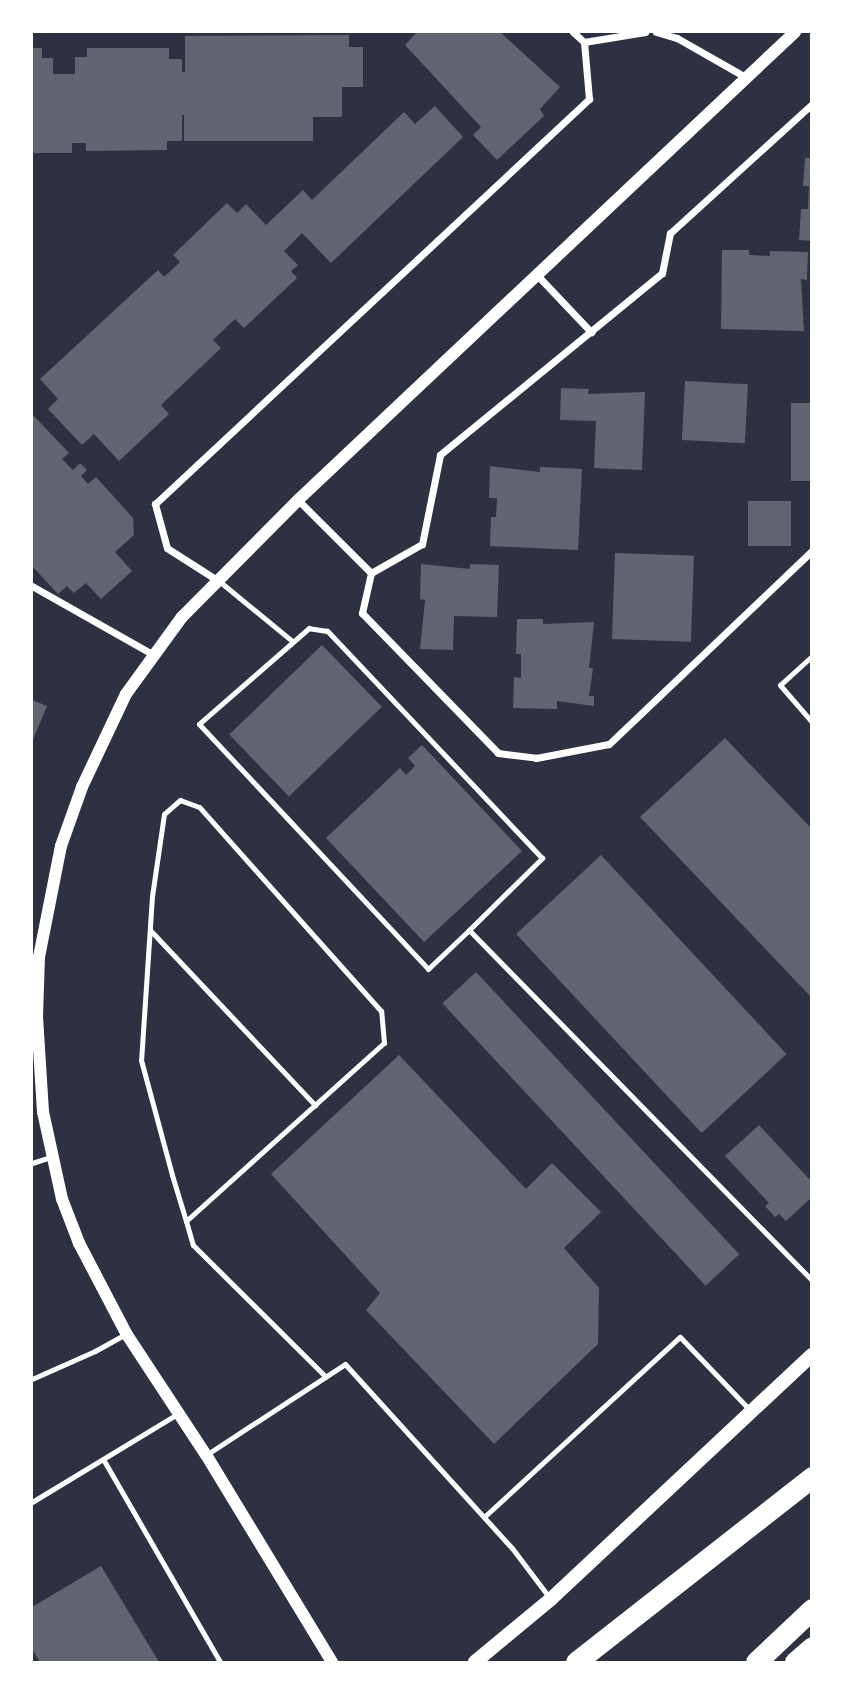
<!DOCTYPE html>
<style>
body{margin:0}
#map{position:relative;width:843px;height:1694px;overflow:hidden;background:#2d3142;font-family:Raleway,sans-serif}
div>[style]{position:absolute}
[style*='--x']{left:calc(var(--x)*1px);top:calc(var(--y)*1px);width:calc(var(--w)*1px);rotate:calc(var(--a)*1deg)}
.building>*{inset:0;background:#626471;transform-origin:0 0}
.service>*{height:5px;margin:-2.5px;padding:0 2.5px;transform-origin:2.5px;border-radius:2.5px;background:#fff}
.minor>*{height:7px;margin:-3.5px;padding:0 3.5px;transform-origin:3.5px;border-radius:3.5px;background:#fff}
.tertiary>*{height:12px;margin:-6px;padding:0 6px;transform-origin:6px;border-radius:6px;background:#fff}
.secondary>*{height:14px;margin:-7px;padding:0 7px;transform-origin:7px;border-radius:7px;background:#fff}
.motorway>*{height:21px;margin:-10.5px;padding:0 10.5px;transform-origin:10.5px;border-radius:10.5px;background:#fff}
span{translate:-50% -50%;white-space:nowrap;text-align:center;line-height:1.15;-webkit-text-stroke:7px #fff;paint-order:stroke}
.frame{position:absolute;inset:0;border:33px solid #fff;pointer-events:none}
</style>
<div id="map">
<div class="building">
<div style="clip-path:polygon(417px 32px,500px 32px,560px 87px,540px 109px,544px 116px,497px 160px,473px 135px,481px 127px,405px 45px)"></div>
<div style="clip-path:polygon(349px 35px,349px 47px,363px 47px,363px 87px,342px 87px,342px 117px,313px 117px,313px 141px,184px 141px,184px 115px,182px 115px,182px 141px,167px 141px,167px 150px,86px 151px,86px 143px,72px 143px,72px 153px,32px 153px,32px 48px,42px 48px,42px 58px,53px 58px,53px 74px,75px 74px,75px 57px,87px 57px,87px 48px,169px 48px,169px 59px,182px 59px,182px 72px,185px 72px,185px 36px)"></div>
<div style="clip-path:polygon(435px 106px,463px 137px,331px 263px,302px 233px,284px 251px,298px 265px,291px 271px,297px 278px,244px 328px,235px 319px,213px 340px,221px 348px,161px 405px,169px 414px,119px 461px,94px 434px,82px 445px,48px 409px,58px 399px,40px 379px,158px 270px,164px 277px,180px 262px,173px 255px,227px 203px,237px 213px,246px 204px,266px 225px,303px 190px,312px 200px,404px 112px,415px 124px)"></div>
<div style="clip-path:polygon(805px 158px,812px 158px,812px 241px,799px 240px,801px 209px,808px 209px,809px 186px,803px 186px)"></div>
<div style="clip-path:polygon(722px 250px,749px 250px,749px 255px,770px 256px,770px 251px,808px 252px,807px 280px,801px 279px,804px 331px,721px 329px)"></div>
<div style="left:685px;top:381px;width:63px;height:59px;rotate:3deg"></div>
<div style="clip-path:polygon(561px 388px,589px 389px,588px 394px,645px 392px,642px 470px,594px 468px,596px 421px,560px 420px)"></div>
<div style="left:791px;top:403px;width:21px;height:78px"></div>
<div style="clip-path:polygon(32px 414px,69px 453px,62px 459px,73px 470px,80px 463px,87px 470px,81px 476px,88px 484px,96px 477px,133px 518px,134px 535px,115px 552px,132px 571px,101px 599px,86px 583px,74px 593px,67px 586px,58px 594px,32px 566px)"></div>
<div style="clip-path:polygon(490px 466px,540px 472px,540px 467px,582px 469px,578px 550px,490px 546px,491px 517px,496px 517px,497px 498px,489px 498px)"></div>
<div style="left:748px;top:501px;width:43px;height:45px"></div>
<div style="left:615px;top:553px;width:79px;height:86px;rotate:2deg"></div>
<div style="clip-path:polygon(421px 564px,470px 569px,470px 564px,499px 565px,497px 617px,454px 616px,453px 650px,420px 649px,425px 600px,420px 599px)"></div>
<div style="clip-path:polygon(517px 619px,543px 619px,543px 624px,594px 622px,589px 668px,593px 668px,589px 696px,594px 696px,594px 706px,557px 701px,557px 709px,513px 708px,514px 677px,521px 678px,521px 654px,516px 654px)"></div>
<div style="left:322px;top:645px;width:86px;height:129px;rotate:46deg"></div>
<div style="clip-path:polygon(32px 700px,47px 706px,32px 742px)"></div>
<div style="clip-path:polygon(725px 738px,812px 829px,812px 998px,640px 817px)"></div>
<div style="clip-path:polygon(422px 745px,522px 851px,424px 942px,326px 838px,400px 768px,406px 775px,415px 766px,408px 758px)"></div>
<div style="left:601px;top:855px;width:272px;height:116px;rotate:47deg"></div>
<div style="left:476px;top:972px;width:386px;height:46px;rotate:47deg"></div>
<div style="clip-path:polygon(399px 1055px,526px 1189px,552px 1163px,601px 1212px,564px 1248px,599px 1288px,598px 1344px,494px 1444px,366px 1310px,380px 1293px,271px 1174px)"></div>
<div style="clip-path:polygon(759px 1125px,812px 1182px,812px 1197px,786px 1221px,779px 1214px,775px 1217px,765px 1206px,769px 1203px,725px 1156px)"></div>
<div style="clip-path:polygon(101px 1566px,159px 1662px,40px 1662px,32px 1649px,32px 1607px)"></div>
</div>
<div class="service">
<div style="--x:219;--y:581;--w:94;--a:39.4"></div>
<div style="--x:812;--y:656;--w:43;--a:137.8"></div>
<div style="--x:780;--y:685;--w:49;--a:49.1"></div>
<div style="--x:150;--y:930;--w:241;--a:46.7"></div>
<div style="--x:469;--y:930;--w:103;--a:-44.6"></div>
<div style="--x:542;--y:858;--w:313;--a:-133.4"></div>
<div style="--x:327;--y:631;--w:18;--a:-171"></div>
<div style="--x:309;--y:628;--w:146;--a:138.9"></div>
<div style="--x:199;--y:724;--w:335;--a:46.9"></div>
<div style="--x:428;--y:969;--w:57;--a:-43.6"></div>
<div style="--x:469;--y:930;--w:490;--a:45.6"></div>
<div style="--x:32;--y:1163;--w:20;--a:-18"></div>
<div style="--x:186;--y:1221;--w:266;--a:-42"></div>
<div style="--x:384;--y:1043;--w:32;--a:-95"></div>
<div style="--x:381;--y:1011;--w:273;--a:-131.7"></div>
<div style="--x:199;--y:807;--w:20;--a:-160"></div>
<div style="--x:180;--y:800;--w:21;--a:139"></div>
<div style="--x:164;--y:814;--w:83;--a:98.3"></div>
<div style="--x:152;--y:896;--w:164;--a:93.8"></div>
<div style="--x:141;--y:1060;--w:119;--a:74.9"></div>
<div style="--x:172;--y:1175;--w:48;--a:73.1"></div>
<div style="--x:186;--y:1221;--w:25;--a:74"></div>
<div style="--x:193;--y:1245;--w:187;--a:44.8"></div>
<div style="--x:32;--y:1379;--w:69;--a:-24"></div>
<div style="--x:95;--y:1351;--w:35;--a:-29"></div>
<div style="--x:206;--y:1455;--w:166;--a:-33.2"></div>
<div style="--x:345;--y:1364;--w:248;--a:47.8"></div>
<div style="--x:512;--y:1548;--w:61;--a:52.9"></div>
<div style="--x:103;--y:1459;--w:234;--a:60"></div>
<div style="--x:32;--y:1502;--w:172;--a:-31.2"></div>
<div style="--x:484;--y:1517;--w:266;--a:-42.6"></div>
<div style="--x:680;--y:1337;--w:101;--a:46.2"></div>
</div>
<div class="minor">
<div style="--x:656;--y:32;--w:22;--a:16"></div>
<div style="--x:677;--y:38;--w:81;--a:29.7"></div>
<div style="--x:584;--y:42;--w:62;--a:-9.3"></div>
<div style="--x:812;--y:104;--w:192;--a:137.7"></div>
<div style="--x:670;--y:233;--w:41;--a:101.3"></div>
<div style="--x:662;--y:273;--w:287;--a:140.7"></div>
<div style="--x:440;--y:455;--w:91;--a:101.4"></div>
<div style="--x:422;--y:544;--w:59;--a:150.4"></div>
<div style="--x:371;--y:573;--w:41;--a:102.7"></div>
<div style="--x:362;--y:613;--w:195;--a:45.8"></div>
<div style="--x:498;--y:753;--w:38;--a:7"></div>
<div style="--x:536;--y:758;--w:74;--a:-10.9"></div>
<div style="--x:609;--y:744;--w:280;--a:-43.6"></div>
<div style="--x:537;--y:275;--w:79;--a:46.5"></div>
<div style="--x:298;--y:500;--w:103;--a:45"></div>
<div style="--x:217;--y:580;--w:59;--a:-147.4"></div>
<div style="--x:167;--y:548;--w:46;--a:-105.3"></div>
<div style="--x:155;--y:504;--w:594;--a:-43.02"></div>
<div style="--x:589;--y:99;--w:57;--a:-95"></div>
<div style="--x:584;--y:42;--w:15;--a:-138"></div>
<div style="--x:32;--y:586;--w:138;--a:29.5"></div>
</div>
<div class="tertiary">
<div style="--x:332;--y:1662;--w:242;--a:-121.3"></div>
<div style="--x:206;--y:1455;--w:146;--a:-123.3"></div>
<div style="--x:126;--y:1333;--w:102;--a:-117.6"></div>
<div style="--x:79;--y:1243;--w:47;--a:-111.1"></div>
<div style="--x:62;--y:1199;--w:89;--a:-102.3"></div>
<div style="--x:43;--y:1112;--w:96;--a:-93.6"></div>
<div style="--x:37;--y:1016;--w:59;--a:-88.1"></div>
<div style="--x:39;--y:957;--w:113;--a:-78.8"></div>
<div style="--x:61;--y:846;--w:63;--a:-70.4"></div>
<div style="--x:82;--y:787;--w:103;--a:-64.7"></div>
<div style="--x:126;--y:694;--w:95;--a:-54"></div>
<div style="--x:182;--y:617;--w:165;--a:-45.2"></div>
<div style="--x:298;--y:500;--w:683;--a:-43.28"></div>
</div>
<div class="secondary">
<div style="--x:475;--y:1662;--w:99;--a:-39.7"></div>
<div style="--x:551;--y:1599;--w:357;--a:-43.1"></div>
</div>
<div class="motorway">
<div style="--x:576;--y:1662;--w:300;--a:-38.1"></div>
<div style="--x:756;--y:1662;--w:77;--a:-43.4"></div>
<div style="--x:795;--y:1662;--w:23;--a:-41"></div>
</div>
<div class="frame"></div>
</div>
